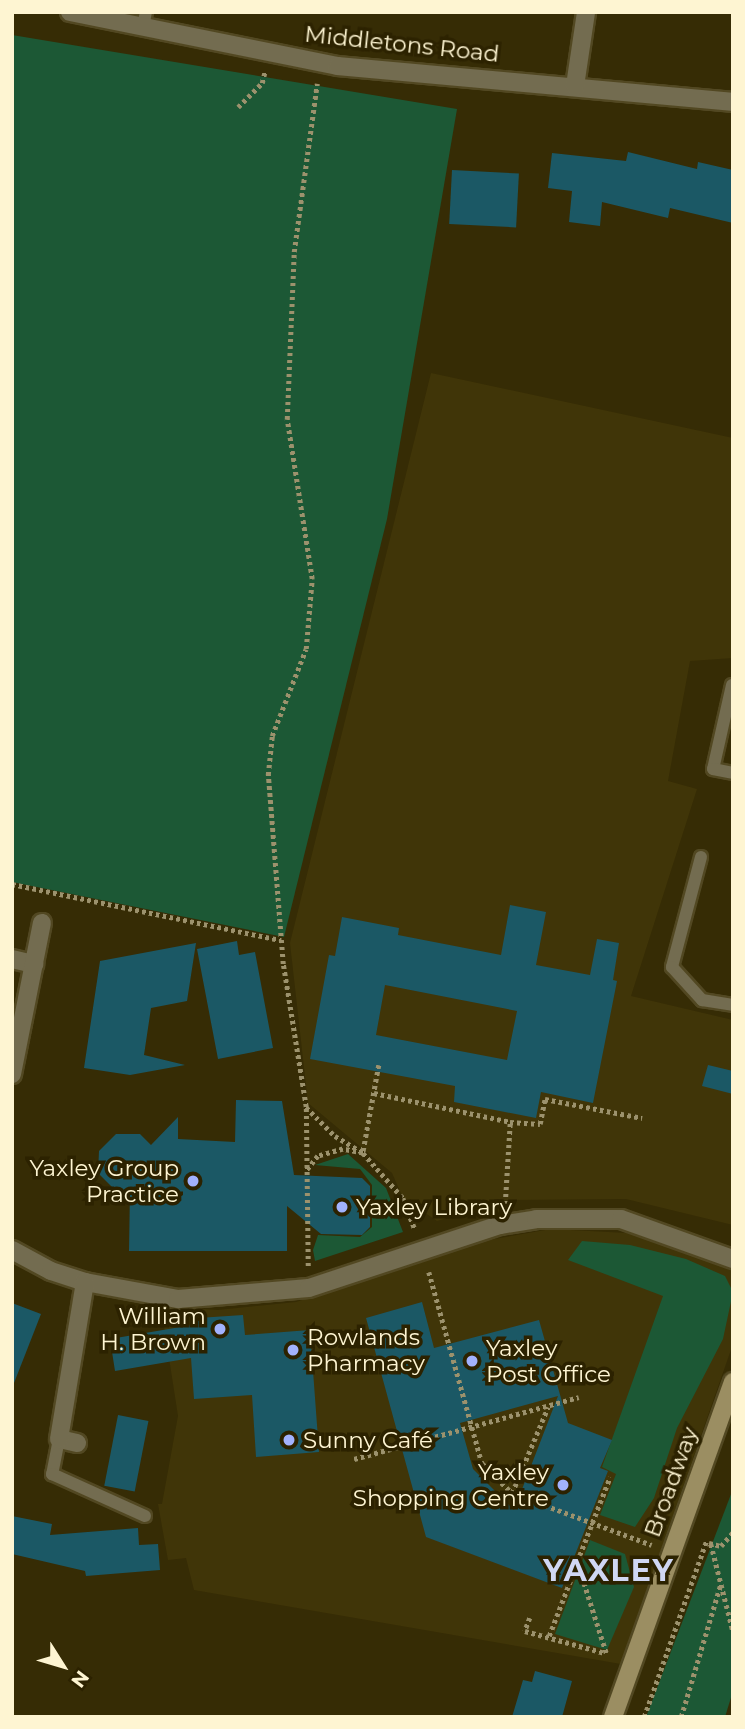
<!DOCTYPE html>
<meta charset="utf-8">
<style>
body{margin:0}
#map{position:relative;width:745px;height:1729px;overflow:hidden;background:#362c05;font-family:Montserrat,sans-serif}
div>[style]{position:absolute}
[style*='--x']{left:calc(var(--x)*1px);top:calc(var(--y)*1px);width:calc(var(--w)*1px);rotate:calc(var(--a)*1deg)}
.built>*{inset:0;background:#403508}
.green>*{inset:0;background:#1c5835}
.building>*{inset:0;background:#1b5865;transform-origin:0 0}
.path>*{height:4.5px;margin-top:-2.25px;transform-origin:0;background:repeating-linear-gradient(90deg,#9c926d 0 3.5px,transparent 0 7px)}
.roads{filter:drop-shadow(2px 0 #524822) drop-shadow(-2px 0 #524822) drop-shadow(0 2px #524822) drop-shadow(0 -2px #524822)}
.lane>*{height:12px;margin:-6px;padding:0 6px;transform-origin:6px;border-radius:6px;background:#736c50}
.street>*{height:18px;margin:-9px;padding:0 9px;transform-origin:9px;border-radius:9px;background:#736c50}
.secondary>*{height:18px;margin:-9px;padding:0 9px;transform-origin:9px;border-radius:9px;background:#9b8e62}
.dots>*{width:19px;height:19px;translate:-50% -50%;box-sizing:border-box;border:4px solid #2c2200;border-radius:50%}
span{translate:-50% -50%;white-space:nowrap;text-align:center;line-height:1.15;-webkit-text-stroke:7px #2c2200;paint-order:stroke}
.street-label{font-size:23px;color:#fef5d2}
.poi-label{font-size:23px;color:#fef5d2}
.right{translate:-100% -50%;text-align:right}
.left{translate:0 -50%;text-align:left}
.district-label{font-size:30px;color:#d0d7f3;font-weight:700;letter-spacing:2px}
.frame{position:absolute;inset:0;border:14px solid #fef5d2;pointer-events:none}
.north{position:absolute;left:28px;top:1631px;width:70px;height:70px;-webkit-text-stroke:5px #2c2200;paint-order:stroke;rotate:127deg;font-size:19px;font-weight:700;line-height:28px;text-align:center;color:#fef5d2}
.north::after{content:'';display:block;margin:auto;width:24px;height:32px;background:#fef5d2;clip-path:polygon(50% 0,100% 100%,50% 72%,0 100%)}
</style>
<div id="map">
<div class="built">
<div style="clip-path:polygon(431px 373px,733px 438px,733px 658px,690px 661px,668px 781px,697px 789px,631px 996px,733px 1020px,733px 1225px,626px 1199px,506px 1200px,437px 1221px,403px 1198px,392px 1173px,308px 1103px,290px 943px)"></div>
<div style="clip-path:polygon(551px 1229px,627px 1233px,733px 1268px,733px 1344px,621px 1664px,194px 1590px,186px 1558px,168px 1560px,158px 1504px,162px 1504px,178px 1416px,161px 1306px,218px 1310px,296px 1302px,483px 1241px)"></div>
</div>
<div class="green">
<div style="clip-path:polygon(12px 35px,457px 109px,387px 519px,284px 937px,12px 882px)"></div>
<div style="clip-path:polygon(348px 1154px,386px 1188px,403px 1232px,315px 1261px,313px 1250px,318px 1235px,360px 1237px,372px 1227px,372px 1185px,360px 1169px,315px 1165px)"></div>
<div style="clip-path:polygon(582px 1241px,630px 1245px,686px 1259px,725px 1276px,733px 1292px,723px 1339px,677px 1428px,654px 1498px,635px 1527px,600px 1515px,616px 1474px,602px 1467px,663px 1296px,568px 1260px)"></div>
<div style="clip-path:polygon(733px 1489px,733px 1691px,725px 1717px,646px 1717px)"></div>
<div style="clip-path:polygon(590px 1540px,625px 1554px,634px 1587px,607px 1650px,555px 1634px)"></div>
</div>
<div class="building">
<div style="clip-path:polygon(628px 152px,697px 169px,698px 162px,733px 170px,733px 223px,670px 208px,668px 218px,602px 202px,600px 226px,569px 222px,572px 191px,548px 188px,552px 153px,626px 161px)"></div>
<div style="left:452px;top:170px;width:67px;height:54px;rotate:3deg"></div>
<div style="clip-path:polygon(evenodd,510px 905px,546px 912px,536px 965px,590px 975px,597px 939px,619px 943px,613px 980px,617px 981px,593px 1103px,541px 1092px,536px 1118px,454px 1102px,455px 1086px,310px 1059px,329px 955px,335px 956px,342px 917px,399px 928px,398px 935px,501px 955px,510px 905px,385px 985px,517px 1011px,507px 1060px,376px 1035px,385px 985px)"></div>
<div style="clip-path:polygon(237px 941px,239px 955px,255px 952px,273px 1048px,218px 1059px,197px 949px)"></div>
<div style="clip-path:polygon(196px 943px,187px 1001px,151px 1008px,144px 1055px,185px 1065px,130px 1075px,84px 1068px,100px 961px)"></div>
<div style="clip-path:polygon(708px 1065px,733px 1071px,733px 1094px,702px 1086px)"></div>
<div style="clip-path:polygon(236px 1100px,282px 1101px,294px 1175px,362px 1178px,370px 1186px,370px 1227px,362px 1235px,321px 1234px,287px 1206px,287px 1251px,129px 1251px,130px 1189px,116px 1191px,98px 1173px,99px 1151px,116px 1134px,140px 1134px,151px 1145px,178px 1117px,178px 1139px,235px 1142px)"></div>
<div style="clip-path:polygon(evenodd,422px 1302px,434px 1348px,539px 1320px,568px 1423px,612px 1440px,600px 1468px,608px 1471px,562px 1588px,426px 1537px,366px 1318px,422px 1302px,558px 1396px,514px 1510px,473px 1469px,460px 1423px,558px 1396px)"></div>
<div style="clip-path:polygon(12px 1303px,41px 1314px,14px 1383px,12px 1383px)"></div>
<div style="clip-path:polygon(243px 1315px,245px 1335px,310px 1330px,319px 1452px,256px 1457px,252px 1395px,194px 1399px,191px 1358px,115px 1371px,110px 1339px,198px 1324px,198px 1318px)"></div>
<div style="left:118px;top:1415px;width:31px;height:72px;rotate:11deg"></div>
<div style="clip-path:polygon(12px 1516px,52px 1524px,50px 1535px,138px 1528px,139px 1545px,158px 1544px,160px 1570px,86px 1576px,85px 1571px,12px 1554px)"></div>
<div style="clip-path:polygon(535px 1671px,572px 1681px,562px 1717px,512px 1717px,523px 1680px,532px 1682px)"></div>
</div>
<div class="path">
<div style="--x:238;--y:107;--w:34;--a:-45"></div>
<div style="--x:262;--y:83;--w:12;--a:-76"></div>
<div style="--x:12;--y:884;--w:275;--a:11.8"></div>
<div style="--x:379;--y:1065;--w:89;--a:100.3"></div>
<div style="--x:363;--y:1153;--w:60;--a:48.4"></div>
<div style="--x:403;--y:1198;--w:34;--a:69"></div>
<div style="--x:374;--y:1093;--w:139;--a:12"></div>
<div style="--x:306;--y:1107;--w:41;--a:45"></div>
<div style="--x:335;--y:1136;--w:33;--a:31"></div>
<div style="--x:363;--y:1153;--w:20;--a:-169"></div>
<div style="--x:343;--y:1149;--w:26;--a:164"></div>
<div style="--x:318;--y:1156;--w:18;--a:128"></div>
<div style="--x:505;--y:1204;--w:82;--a:-86.5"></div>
<div style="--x:510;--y:1122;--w:30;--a:4"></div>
<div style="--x:540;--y:1124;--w:25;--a:-79"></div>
<div style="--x:545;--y:1099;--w:99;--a:11.1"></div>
<div style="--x:308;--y:1266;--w:159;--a:-90.7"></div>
<div style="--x:306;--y:1107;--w:145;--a:-99.1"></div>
<div style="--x:283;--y:964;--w:190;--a:-94.5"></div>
<div style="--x:268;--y:775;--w:39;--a:-84"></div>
<div style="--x:272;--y:736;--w:93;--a:-68.7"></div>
<div style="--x:306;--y:649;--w:70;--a:-85.1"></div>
<div style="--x:312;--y:579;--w:162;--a:-98.9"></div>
<div style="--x:287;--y:419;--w:167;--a:-87.6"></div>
<div style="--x:294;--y:252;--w:170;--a:-82.2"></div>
<div style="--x:429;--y:1272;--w:198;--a:74.5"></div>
<div style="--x:482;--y:1463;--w:42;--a:45"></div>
<div style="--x:512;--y:1493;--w:149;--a:20.4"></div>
<div style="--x:311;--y:1337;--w:13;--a:-4"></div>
<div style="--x:183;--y:1348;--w:7;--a:-8"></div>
<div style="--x:354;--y:1459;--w:233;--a:-15.4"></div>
<div style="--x:512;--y:1493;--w:93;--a:-67.3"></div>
<div style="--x:709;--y:1543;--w:12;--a:14"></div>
<div style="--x:721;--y:1546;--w:18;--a:-49"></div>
<div style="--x:711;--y:1544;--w:90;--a:75.8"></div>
<div style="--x:530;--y:1618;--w:14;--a:111"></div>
<div style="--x:525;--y:1631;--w:83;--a:15.4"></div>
<div style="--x:549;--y:1636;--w:78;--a:-69"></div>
<div style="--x:606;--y:1653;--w:96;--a:-107.7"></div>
<div style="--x:577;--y:1562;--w:91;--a:-68.8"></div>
<div style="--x:644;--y:1717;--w:186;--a:-70.5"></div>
<div style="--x:681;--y:1717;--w:137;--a:-73.4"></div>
</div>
<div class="roads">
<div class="lane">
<div style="--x:143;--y:27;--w:15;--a:-79"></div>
<div style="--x:732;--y:685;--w:86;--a:102.7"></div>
<div style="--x:713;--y:769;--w:20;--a:11"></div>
<div style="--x:701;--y:857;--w:114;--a:104.8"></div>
<div style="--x:672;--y:967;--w:45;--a:47.7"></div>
<div style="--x:702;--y:1000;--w:31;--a:9"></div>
<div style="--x:59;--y:1439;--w:36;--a:101"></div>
<div style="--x:52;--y:1474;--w:102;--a:24.3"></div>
</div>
<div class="street">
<div style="--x:70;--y:12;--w:273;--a:11.4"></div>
<div style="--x:338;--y:66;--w:397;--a:5.2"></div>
<div style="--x:575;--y:86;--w:75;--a:-81.5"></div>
<div style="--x:12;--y:959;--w:23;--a:13"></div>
<div style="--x:12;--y:1074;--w:154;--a:-78.8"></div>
<div style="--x:12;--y:1250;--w:44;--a:28.3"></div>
<div style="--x:51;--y:1271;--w:36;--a:18"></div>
<div style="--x:85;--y:1282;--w:95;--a:10.4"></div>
<div style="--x:178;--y:1299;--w:131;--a:-4.8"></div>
<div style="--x:309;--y:1288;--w:201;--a:-18.3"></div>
<div style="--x:500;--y:1225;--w:36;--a:-9"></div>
<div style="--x:536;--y:1219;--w:85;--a:0"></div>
<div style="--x:621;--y:1219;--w:119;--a:19.7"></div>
<div style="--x:77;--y:1443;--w:18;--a:-167"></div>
<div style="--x:59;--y:1439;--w:159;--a:-80.6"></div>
</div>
<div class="secondary">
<div style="--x:613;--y:1717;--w:356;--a:-70.3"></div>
</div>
</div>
<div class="dots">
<div style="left:193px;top:1181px;background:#a2b2fd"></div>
<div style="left:342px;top:1207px;background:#a2b2fd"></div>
<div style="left:220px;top:1329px;background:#a2b2fd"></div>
<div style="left:293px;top:1350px;background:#a2b2fd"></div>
<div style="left:472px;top:1361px;background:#a2b2fd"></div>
<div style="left:289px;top:1440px;background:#a2b2fd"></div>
<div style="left:563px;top:1485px;background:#a2b2fd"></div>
</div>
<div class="street-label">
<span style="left:402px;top:44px;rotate:6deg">Middletons Road</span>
<span style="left:671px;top:1482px;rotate:-70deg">Broadway</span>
</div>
<div class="poi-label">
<span class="right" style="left:179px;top:1181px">Yaxley Group<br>Practice</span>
<span class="left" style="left:356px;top:1207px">Yaxley Library</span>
<span class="right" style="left:206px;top:1329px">William<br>H. Brown</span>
<span class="left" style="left:307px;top:1350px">Rowlands<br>Pharmacy</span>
<span class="left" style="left:486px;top:1361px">Yaxley<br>Post Office</span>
<span class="left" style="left:303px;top:1440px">Sunny Café</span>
<span class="right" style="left:549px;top:1485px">Yaxley<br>Shopping Centre</span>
</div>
<div class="district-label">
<span style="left:609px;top:1571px">YAXLEY</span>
</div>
<div class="frame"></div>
<div class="north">N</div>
</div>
